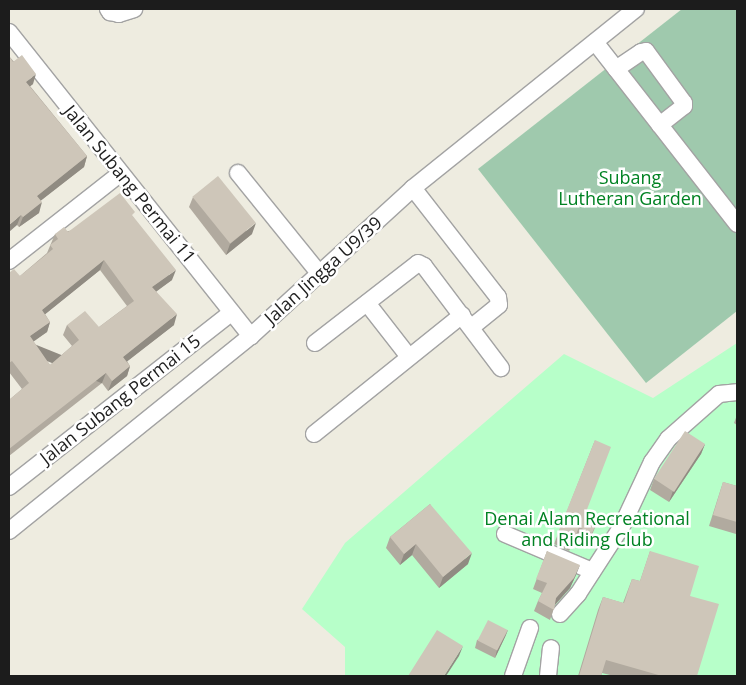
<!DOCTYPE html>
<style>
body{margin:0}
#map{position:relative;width:746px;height:685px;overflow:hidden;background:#eeece0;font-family:"Open Sans",sans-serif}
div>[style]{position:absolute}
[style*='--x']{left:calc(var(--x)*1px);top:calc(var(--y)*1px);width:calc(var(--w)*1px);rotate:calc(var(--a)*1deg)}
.cemetery>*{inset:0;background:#9fc9ad}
.park>*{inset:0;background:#b7ffc9}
.roads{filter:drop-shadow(1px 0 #a3a3a3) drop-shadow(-1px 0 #a3a3a3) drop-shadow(0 1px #a3a3a3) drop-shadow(0 -1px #a3a3a3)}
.minor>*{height:16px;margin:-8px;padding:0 8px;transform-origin:8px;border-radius:8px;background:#fff}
.wall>*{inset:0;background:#b1aa9f}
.shaded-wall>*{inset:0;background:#908b82;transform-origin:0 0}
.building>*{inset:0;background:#cec6b9;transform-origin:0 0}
span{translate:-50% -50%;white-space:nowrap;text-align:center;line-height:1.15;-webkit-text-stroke:5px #fff;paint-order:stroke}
.park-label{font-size:18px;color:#018223}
.street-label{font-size:18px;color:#1c1c1c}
.frame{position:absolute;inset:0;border:10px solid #1c1c1c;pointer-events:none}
</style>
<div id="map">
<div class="cemetery">
<div style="clip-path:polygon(682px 9px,737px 9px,737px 311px,646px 383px,478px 169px)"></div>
</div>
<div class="park">
<div style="clip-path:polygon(737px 343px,737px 676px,345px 676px,345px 647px,302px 609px,345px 543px,564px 354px,653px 398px)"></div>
</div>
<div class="roads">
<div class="minor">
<div style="--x:108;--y:9;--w:4;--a:56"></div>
<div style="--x:110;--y:12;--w:9;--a:13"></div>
<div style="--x:119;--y:14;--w:16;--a:-18"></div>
<div style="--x:9;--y:32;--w:389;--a:51.5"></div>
<div style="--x:595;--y:42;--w:231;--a:52"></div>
<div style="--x:616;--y:69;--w:30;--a:-34"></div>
<div style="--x:641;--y:52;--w:5;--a:-11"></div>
<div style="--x:646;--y:51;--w:64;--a:53.8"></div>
<div style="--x:684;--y:103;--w:3;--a:90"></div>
<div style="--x:684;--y:106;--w:31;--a:142"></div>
<div style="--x:238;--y:173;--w:129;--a:51"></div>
<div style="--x:413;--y:188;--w:138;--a:52.1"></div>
<div style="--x:498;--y:297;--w:8;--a:83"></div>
<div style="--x:499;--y:305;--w:35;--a:141"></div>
<div style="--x:9;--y:261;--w:142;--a:-38.2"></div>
<div style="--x:367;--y:303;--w:68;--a:52.1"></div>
<div style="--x:315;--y:343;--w:130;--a:-37.8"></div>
<div style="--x:418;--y:263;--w:7;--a:27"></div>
<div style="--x:424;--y:266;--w:128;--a:53"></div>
<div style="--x:314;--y:434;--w:190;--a:-38.8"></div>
<div style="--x:9;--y:487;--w:283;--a:-38.1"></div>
<div style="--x:9;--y:531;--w:311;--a:-38.9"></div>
<div style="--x:251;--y:336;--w:219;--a:-42.4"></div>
<div style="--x:413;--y:188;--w:286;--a:-38.8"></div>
<div style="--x:505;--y:534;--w:95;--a:23"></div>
<div style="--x:560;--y:614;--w:27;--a:-48"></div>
<div style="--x:578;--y:594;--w:81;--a:-57.1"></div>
<div style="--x:622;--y:526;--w:71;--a:-64.9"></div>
<div style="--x:652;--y:462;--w:28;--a:-55"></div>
<div style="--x:668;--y:439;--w:68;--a:-41.4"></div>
<div style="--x:719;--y:394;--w:18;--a:-6"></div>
<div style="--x:513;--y:676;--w:51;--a:-70.5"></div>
<div style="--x:548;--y:676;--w:28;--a:-84"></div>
</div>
</div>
<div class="wall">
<div style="clip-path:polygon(9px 56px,33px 84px,30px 86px,87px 156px,84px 167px,41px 200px,39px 213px,19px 227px,17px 225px)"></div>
<div style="clip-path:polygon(193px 197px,252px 234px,226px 255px,189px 207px)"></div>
<div style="clip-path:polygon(evenodd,133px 217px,172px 280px,156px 291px,174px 325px,127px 361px,130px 366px,127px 376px,108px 391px,102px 383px,9px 456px,9px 400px,22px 389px,9px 372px,9px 273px,20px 276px,47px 253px,55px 234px,133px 217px,100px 270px,127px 306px,99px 327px,67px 325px,63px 335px,72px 346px,50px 365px,33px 341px,47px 332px,50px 322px,45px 314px,100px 270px)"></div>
<div style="clip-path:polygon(737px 415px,737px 425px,734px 423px)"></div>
<div style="clip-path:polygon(595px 440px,586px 512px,599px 518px,589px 542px,576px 536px,569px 551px,554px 544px)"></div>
<div style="clip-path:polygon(705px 444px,701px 454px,669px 502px,650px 490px,654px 479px)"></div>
<div style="clip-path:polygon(723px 482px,737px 486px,737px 531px,736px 534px,709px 526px)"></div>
<div style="clip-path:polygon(430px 504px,468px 564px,439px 588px,412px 555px,400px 565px,386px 548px,390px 537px)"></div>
<div style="clip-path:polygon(547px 551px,576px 575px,570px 588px,555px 605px,550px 620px,534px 611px,538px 601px,542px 593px,533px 589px)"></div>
<div style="clip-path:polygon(650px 551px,690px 596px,697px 676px,614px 676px,602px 673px,601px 676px,578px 676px,598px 610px,603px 597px,623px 603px,632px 579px,640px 581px)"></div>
<div style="clip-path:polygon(508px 630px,505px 637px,495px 658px,475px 648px,477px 640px)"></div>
</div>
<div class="shaded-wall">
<div style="clip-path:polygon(36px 74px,33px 84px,23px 92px,26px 82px)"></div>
<div style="clip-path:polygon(87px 156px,84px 167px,34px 206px,37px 196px)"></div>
<div style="clip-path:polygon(42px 202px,39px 213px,19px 227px,23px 217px)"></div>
<div style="clip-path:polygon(21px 215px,17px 225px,9px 232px,9px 225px)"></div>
<div style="clip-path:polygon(256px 223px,252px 234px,226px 255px,230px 244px)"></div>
<div style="clip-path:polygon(104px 260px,100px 270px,38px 320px,42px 310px)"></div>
<div style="clip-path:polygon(176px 270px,172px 280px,149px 297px,152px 287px)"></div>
<div style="clip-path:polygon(177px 314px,174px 325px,120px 367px,123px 357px)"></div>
<div style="clip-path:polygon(50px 322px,47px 332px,26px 347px,30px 336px)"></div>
<div style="clip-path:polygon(130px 366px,127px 376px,108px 391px,112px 381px)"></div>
<div style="left:106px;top:373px;width:11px;height:123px;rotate:112deg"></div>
<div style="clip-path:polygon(705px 444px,701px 454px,669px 502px,673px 491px)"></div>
<div style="clip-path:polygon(416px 544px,412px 555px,400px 565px,404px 554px)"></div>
<div style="clip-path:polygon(472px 553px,468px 564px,439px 588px,443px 577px)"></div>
<div style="clip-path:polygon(580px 565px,576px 575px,570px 588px,552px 608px,556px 598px)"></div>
<div style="clip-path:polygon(508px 630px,505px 637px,495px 658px,497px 650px)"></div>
<div style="clip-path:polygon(463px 646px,459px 656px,446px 676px,444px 676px)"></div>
</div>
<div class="building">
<div style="clip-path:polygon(22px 55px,36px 74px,26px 82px,87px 156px,37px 196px,42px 202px,23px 217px,21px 215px,9px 225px,9px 56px,13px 62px)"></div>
<div style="left:218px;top:176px;width:60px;height:33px;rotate:51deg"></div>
<div style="clip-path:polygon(evenodd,120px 193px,135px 212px,132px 215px,176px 270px,152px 287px,177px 314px,123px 357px,130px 366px,112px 381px,106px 373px,9px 449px,9px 400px,29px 383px,12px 361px,9px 363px,9px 273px,14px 269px,20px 276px,53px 249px,50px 245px,58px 239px,55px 234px,64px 227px,68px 232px,120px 193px,104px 260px,134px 301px,99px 327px,85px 311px,67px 325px,79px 340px,50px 365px,30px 336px,50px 322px,42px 310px,104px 260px)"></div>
<div style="left:685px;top:431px;width:24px;height:57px;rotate:33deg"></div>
<div style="clip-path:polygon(595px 440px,611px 447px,586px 512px,599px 518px,592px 533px,579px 527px,573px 542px,557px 535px)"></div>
<div style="clip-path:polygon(723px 482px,737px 486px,737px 522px,713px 515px)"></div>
<div style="clip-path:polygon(430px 504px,472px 553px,443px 577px,416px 544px,404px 554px,390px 537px)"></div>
<div style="clip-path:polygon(547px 551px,580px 565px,574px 578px,556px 598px,554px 610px,538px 601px,547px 583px,536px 579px)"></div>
<div style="clip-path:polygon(650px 551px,699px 566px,690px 596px,719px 604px,697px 676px,662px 676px,606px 660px,601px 676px,579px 676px,603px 597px,624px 603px,632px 579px,640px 581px)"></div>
<div style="left:488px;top:620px;width:22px;height:23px;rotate:27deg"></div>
<div style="clip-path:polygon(437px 630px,463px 646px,444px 676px,406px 676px,408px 676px)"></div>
</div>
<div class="park-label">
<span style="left:630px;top:188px">Subang<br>Lutheran Garden</span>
<span style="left:587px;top:529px">Denai Alam Recreational<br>and Riding Club</span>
</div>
<div class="street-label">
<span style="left:130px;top:184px;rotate:51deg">Jalan Subang Permai 11</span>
<span style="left:323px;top:270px;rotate:-42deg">Jalan Jingga U9/39</span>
<span style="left:120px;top:399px;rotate:-38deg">Jalan Subang Permai 15</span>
</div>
<div class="frame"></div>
</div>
